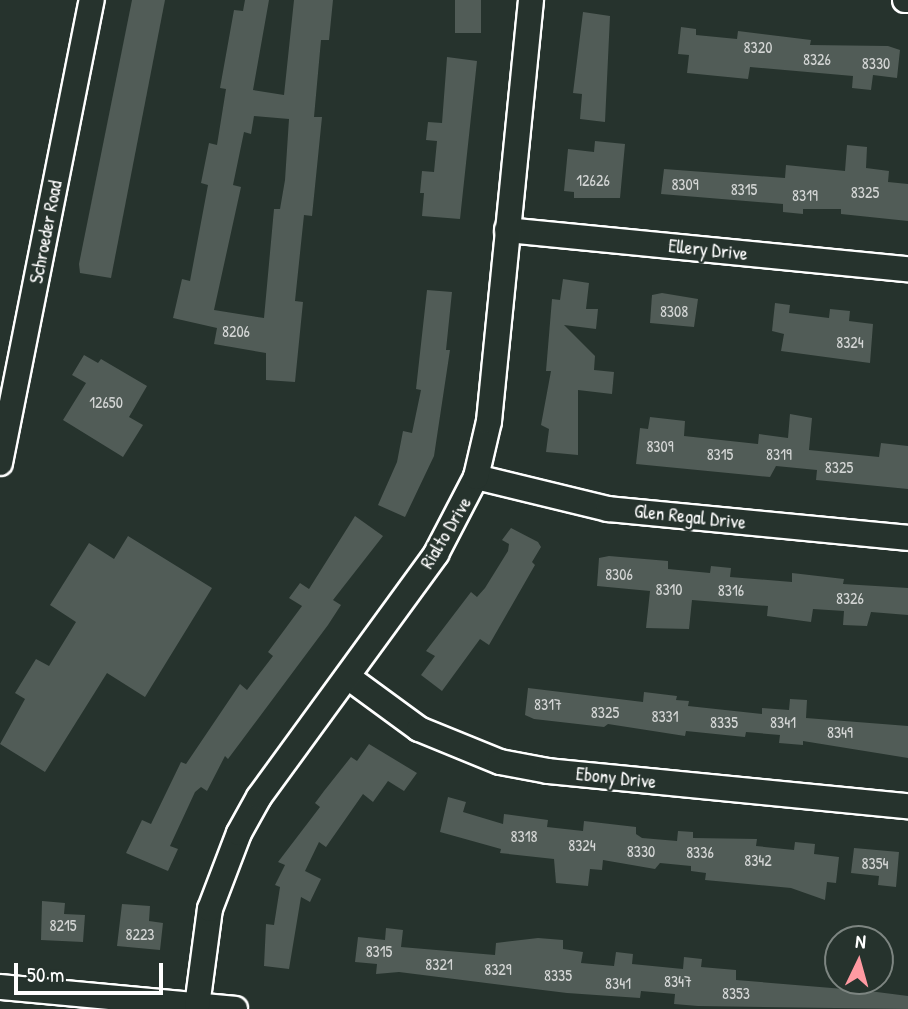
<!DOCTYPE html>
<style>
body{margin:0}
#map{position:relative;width:908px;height:1009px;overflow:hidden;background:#26332d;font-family:"Patrick Hand",sans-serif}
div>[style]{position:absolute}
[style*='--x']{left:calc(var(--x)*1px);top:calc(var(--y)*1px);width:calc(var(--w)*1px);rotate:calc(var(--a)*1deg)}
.building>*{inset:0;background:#515c57;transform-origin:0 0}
.roads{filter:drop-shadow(2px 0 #fff) drop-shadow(-2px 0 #fff) drop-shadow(0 2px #fff) drop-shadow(0 -2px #fff)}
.minor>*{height:24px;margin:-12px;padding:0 12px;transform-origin:12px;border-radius:12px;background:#26332d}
span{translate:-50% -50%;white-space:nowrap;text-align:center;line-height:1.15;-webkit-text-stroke:5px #26332d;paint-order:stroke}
.number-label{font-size:16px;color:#d4d6d5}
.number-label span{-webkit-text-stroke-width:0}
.street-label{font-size:19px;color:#fff}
.north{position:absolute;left:824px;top:925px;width:70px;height:70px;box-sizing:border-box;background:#26332d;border:2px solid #7d8581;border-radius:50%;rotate:5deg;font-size:19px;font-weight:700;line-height:28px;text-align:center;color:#fff}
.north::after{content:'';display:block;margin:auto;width:24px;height:32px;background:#ff9aa2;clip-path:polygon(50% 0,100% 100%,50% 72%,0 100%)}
.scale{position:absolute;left:14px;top:963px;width:149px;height:32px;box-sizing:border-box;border:4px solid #fff;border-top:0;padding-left:9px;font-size:21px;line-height:24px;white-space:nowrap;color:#fff;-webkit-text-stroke:5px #26332d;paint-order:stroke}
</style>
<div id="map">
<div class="building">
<div style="clip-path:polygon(132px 0,165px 0,111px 278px,80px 273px,79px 264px)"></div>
<div style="clip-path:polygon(evenodd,245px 0,269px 0,253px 90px,284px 95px,294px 0,333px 0,329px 40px,321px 40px,314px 117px,322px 117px,312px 216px,304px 215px,295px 301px,303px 302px,295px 382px,266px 380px,266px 353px,214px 344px,217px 328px,173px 318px,182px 279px,190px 281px,208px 185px,201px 183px,209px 143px,217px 145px,226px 89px,220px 88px,234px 10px,243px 11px,245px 0,254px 116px,289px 119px,285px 180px,280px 209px,274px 209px,264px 318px,214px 310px,241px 187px,233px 185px,244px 132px,251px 134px,254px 116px)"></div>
<div style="left:455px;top:0;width:26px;height:33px"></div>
<div style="clip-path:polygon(583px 12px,610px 16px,605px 122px,580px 119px,582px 94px,573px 93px)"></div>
<div style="clip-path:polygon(681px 27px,696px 29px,696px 35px,737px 39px,738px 31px,811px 40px,810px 45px,888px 46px,900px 50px,897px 78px,873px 75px,871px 90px,852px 88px,853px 76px,750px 67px,748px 79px,687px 73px,689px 55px,678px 54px)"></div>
<div style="clip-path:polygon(447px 57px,477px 61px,460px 219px,422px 216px,424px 193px,420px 193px,422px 171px,434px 172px,437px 141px,426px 140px,428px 122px,442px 123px)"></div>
<div style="clip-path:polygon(595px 141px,625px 144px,620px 198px,574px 198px,574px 192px,564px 191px,568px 149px,594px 152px)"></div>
<div style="clip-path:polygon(847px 145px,867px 147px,866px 168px,889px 171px,888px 182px,908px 184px,908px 221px,841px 214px,841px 209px,803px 209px,803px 214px,783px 212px,783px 204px,661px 194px,664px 169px,785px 178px,786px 165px,845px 171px)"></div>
<div style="clip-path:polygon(563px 279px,589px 283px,586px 309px,598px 309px,596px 329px,564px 325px,595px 356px,594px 370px,614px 372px,612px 394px,578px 390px,578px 455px,546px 452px,549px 429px,541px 425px,551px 371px,546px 371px,552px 299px,560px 300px)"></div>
<div style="clip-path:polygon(427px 290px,452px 292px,446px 350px,450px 350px,434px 456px,405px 517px,378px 505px,397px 462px,403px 431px,412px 433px,421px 390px,416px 389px)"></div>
<div style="clip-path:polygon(662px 293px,698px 299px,694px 327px,650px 323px,652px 295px)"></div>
<div style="clip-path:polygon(775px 303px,790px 305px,789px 313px,829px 318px,830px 309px,850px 311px,849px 321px,873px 324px,870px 363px,781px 351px,784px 334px,772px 331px)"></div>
<div style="clip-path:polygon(84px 355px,98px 363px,101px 359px,147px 386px,129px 417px,143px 425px,123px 457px,63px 420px,86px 383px,72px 375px)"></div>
<div style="clip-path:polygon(790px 414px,812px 418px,809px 450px,879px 457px,881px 443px,908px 446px,908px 489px,816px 480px,817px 470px,776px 466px,770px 477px,636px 464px,640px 428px,648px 429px,650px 417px,685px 421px,684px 436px,758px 444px,759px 434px,788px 438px)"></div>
<div style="clip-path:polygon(355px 516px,383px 536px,333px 600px,341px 605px,328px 625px,228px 759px,225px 756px,207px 791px,201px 787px,195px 792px,170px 846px,178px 849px,168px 871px,126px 853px,142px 820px,151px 824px,181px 762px,186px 764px,240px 684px,247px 690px,273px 656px,268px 652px,302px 606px,289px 598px,300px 583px,309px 589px)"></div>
<div style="clip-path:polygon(511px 528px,538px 542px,541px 547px,532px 562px,535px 565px,489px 645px,480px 639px,442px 691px,421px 675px,435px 656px,426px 651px,471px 592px,477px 597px,485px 588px,508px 551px,509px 544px,502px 540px)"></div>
<div style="clip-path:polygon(128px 536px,212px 588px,145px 697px,107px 673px,45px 772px,0 744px,25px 699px,15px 693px,36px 659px,49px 666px,76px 622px,50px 605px,89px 543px,114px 559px)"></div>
<div style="clip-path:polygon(609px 556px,668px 561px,668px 569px,710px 573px,711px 566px,731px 568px,730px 577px,792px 582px,792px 573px,844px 579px,843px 584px,908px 588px,908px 615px,871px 612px,867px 626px,843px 625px,844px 611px,813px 609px,811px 622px,767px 616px,768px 606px,692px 600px,689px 629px,646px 628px,650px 591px,597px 586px,599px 558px)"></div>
<div style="clip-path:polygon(528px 688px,643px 702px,644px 692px,677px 696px,676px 700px,689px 701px,688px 706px,762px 714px,762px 708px,789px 710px,790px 699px,807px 700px,806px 718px,908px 726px,908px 758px,803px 741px,803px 745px,779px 743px,780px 735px,746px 732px,745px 737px,686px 731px,685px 736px,608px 724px,604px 727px,534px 719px,525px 715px)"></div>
<div style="clip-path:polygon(369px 744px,417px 773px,404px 791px,388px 781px,373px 802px,363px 794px,326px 847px,319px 842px,305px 871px,321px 879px,310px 902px,301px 897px,289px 969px,264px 966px,266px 924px,274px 925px,280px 887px,275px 885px,285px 865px,278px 862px,320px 807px,315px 803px,324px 791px,351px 757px,357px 761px)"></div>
<div style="clip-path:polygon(448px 797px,466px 802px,463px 812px,503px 824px,504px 814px,548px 820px,547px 827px,583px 831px,584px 821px,636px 827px,636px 834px,642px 838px,677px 841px,678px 831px,693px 832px,693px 838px,757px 839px,756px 846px,794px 850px,795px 842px,815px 844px,814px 854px,839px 857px,836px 883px,827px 882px,825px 900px,791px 888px,705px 880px,706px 873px,691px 871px,691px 866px,660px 863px,655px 869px,603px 860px,602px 870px,590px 869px,588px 886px,556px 883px,554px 859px,500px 853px,501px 849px,440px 832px)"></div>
<div style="clip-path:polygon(854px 848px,899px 852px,896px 887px,878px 885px,879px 876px,851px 873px)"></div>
<div style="clip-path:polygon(42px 901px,65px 903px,64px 914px,85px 915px,83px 942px,41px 940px)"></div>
<div style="clip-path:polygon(122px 904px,150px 906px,149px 921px,163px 923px,160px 950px,117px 946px)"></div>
<div style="clip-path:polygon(386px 928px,403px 930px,401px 947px,495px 955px,496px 943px,538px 938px,563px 940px,563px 949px,583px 952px,581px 963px,614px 966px,616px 952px,633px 954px,632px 964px,683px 969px,684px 957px,702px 959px,701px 967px,736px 970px,736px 980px,844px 989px,845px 981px,870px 981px,869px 991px,908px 996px,908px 1009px,698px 1006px,674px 1004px,675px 994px,641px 991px,640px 998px,567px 993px,399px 972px,376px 974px,377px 964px,355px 962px,358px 937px,385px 940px)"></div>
</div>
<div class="roads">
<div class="minor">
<div style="--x:905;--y:0;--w:3;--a:0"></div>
<div style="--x:507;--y:230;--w:403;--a:5.6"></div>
<div style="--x:0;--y:463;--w:472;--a:-78.8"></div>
<div style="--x:476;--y:477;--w:136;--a:13.6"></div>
<div style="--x:608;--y:509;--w:301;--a:5.5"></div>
<div style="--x:348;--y:677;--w:88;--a:36.2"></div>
<div style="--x:419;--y:729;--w:87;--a:22.2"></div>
<div style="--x:500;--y:762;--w:49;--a:10.6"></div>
<div style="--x:548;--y:771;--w:362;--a:5.6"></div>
<div style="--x:0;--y:987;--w:236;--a:5.3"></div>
<div style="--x:197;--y:1006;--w:98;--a:-82.4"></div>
<div style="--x:210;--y:909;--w:81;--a:-69.1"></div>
<div style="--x:239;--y:833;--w:41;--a:-60.9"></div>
<div style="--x:259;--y:797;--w:301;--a:-53.9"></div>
<div style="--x:436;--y:554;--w:87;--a:-62.5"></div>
<div style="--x:476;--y:477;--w:57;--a:-76.9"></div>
<div style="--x:489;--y:421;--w:423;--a:-84.3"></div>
</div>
</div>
<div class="number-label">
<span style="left:758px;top:47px">8320</span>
<span style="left:817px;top:59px">8326</span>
<span style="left:876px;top:63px">8330</span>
<span style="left:593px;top:180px">12626</span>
<span style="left:685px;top:184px">8309</span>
<span style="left:744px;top:189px">8315</span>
<span style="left:865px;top:192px">8325</span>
<span style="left:805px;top:195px">8319</span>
<span style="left:674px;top:311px">8308</span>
<span style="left:236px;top:331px">8206</span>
<span style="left:850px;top:342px">8324</span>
<span style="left:106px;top:402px">12650</span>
<span style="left:660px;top:446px">8309</span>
<span style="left:720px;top:454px">8315</span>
<span style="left:779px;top:454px">8319</span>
<span style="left:839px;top:467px">8325</span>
<span style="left:619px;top:574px">8306</span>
<span style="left:669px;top:589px">8310</span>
<span style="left:731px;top:590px">8316</span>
<span style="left:850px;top:598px">8326</span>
<span style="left:548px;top:704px">8317</span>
<span style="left:605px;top:712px">8325</span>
<span style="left:665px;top:716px">8331</span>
<span style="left:724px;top:722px">8335</span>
<span style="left:783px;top:722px">8341</span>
<span style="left:840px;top:732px">8349</span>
<span style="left:524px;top:836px">8318</span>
<span style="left:582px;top:845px">8324</span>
<span style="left:641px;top:851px">8330</span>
<span style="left:700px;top:852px">8336</span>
<span style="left:758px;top:860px">8342</span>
<span style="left:875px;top:863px">8354</span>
<span style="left:63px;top:925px">8215</span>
<span style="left:140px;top:934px">8223</span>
<span style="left:379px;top:951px">8315</span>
<span style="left:439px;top:964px">8321</span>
<span style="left:498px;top:969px">8329</span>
<span style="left:558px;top:975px">8335</span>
<span style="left:678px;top:981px">8347</span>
<span style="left:618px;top:983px">8341</span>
<span style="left:736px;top:993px">8353</span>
</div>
<div class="street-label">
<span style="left:46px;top:232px;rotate:-79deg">Schroeder Road</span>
<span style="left:708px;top:250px;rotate:6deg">Ellery Drive</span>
<span style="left:690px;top:517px;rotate:6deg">Glen Regal Drive</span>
<span style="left:446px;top:533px;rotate:-59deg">Rialto Drive</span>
<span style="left:616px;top:778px;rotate:6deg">Ebony Drive</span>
</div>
<div class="north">N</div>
<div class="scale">50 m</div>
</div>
